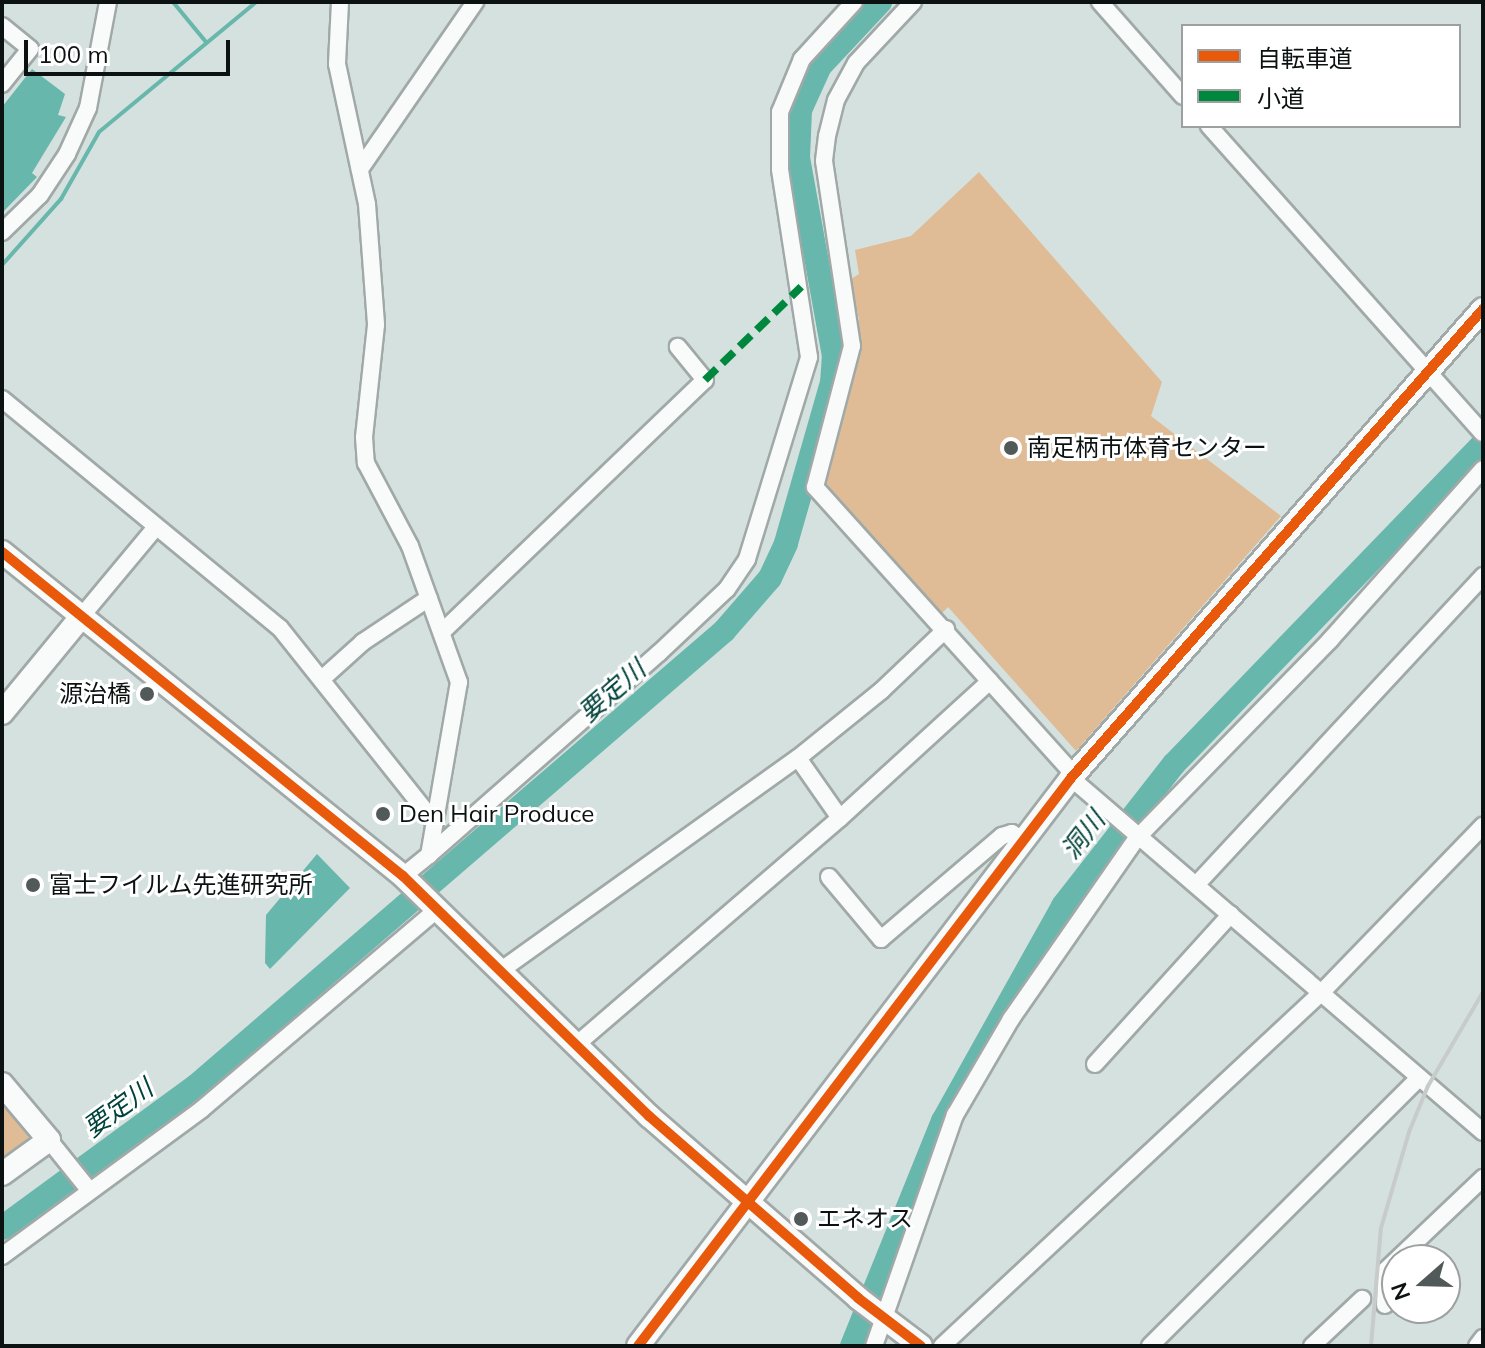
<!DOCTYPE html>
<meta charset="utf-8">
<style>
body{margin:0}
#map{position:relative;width:1485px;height:1348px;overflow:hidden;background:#d5e1de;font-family:Mulish,"Noto Sans JP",sans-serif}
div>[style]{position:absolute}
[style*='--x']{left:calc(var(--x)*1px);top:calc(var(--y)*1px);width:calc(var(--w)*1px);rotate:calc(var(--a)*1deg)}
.green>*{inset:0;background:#dfbc96}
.water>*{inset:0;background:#68b7ac}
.stream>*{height:4px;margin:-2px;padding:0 2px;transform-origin:2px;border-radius:2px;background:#68b7ac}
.river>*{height:24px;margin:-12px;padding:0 12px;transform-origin:12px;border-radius:12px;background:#68b7ac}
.roads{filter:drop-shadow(2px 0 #a0a9a7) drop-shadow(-2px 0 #a0a9a7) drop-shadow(0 2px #a0a9a7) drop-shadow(0 -2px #a0a9a7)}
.street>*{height:16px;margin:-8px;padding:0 8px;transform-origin:8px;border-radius:8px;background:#f9fafa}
.secondary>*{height:22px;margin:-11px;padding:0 11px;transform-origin:11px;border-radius:11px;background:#f9fafa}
.rail>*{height:4px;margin:-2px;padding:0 2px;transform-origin:2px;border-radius:2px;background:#c7cbca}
.quiet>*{height:8px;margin-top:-4px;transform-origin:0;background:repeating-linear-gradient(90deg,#00873e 0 16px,transparent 0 24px)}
.cycleway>*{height:10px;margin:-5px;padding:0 5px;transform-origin:5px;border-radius:5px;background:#e8590c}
.dots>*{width:22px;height:22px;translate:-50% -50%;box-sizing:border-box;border:4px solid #fff;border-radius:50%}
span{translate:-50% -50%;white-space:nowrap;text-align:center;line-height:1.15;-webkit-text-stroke:6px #fff;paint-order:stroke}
.poi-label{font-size:24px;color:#0b1211}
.left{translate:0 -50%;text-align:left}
.right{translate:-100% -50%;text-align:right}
.water-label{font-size:26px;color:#00433b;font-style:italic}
.frame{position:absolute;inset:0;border:4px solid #0b1211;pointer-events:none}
.legend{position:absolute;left:1181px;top:24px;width:280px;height:104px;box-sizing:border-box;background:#fff;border:2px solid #9da0a0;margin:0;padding:10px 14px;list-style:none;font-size:24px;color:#0b1211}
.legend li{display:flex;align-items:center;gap:16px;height:40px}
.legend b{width:40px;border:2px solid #9da0a0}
.north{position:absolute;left:1381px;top:1244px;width:80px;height:80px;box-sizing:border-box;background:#fff;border:2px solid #9da0a0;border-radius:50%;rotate:250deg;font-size:22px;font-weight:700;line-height:32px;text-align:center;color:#0b1211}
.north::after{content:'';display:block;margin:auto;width:28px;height:36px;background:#525a59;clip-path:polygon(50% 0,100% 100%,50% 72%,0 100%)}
.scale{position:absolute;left:24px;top:40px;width:206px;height:36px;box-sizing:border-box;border:4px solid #0b1211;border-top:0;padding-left:10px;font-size:24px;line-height:28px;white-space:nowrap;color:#0b1211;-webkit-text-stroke:6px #fff;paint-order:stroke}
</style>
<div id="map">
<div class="green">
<div style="clip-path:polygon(979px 172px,1162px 382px,1151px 416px,1281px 516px,1076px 751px,948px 607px,941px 614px,821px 479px,858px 354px,859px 319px,849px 280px,859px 274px,855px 250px,911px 236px)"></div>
<div style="clip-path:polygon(2px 1101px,28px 1133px,28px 1142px,2px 1166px)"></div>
</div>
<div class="water">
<div style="clip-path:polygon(32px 69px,65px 94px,58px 115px,66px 117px,32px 173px,37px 177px,3px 212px,2px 107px)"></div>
<div style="clip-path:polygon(317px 854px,350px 888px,270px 969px,265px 963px,266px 915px)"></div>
</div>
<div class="stream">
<div style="--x:173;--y:2;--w:52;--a:50.5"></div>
<div style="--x:2;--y:265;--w:89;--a:-48.2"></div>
<div style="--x:61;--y:199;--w:77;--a:-60.4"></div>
<div style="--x:99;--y:132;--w:204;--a:-39.6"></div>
</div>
<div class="river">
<div style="--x:2;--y:1228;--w:240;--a:-36.2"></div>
<div style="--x:196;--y:1086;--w:697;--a:-40.75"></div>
<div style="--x:724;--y:631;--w:70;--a:-49"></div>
<div style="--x:770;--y:578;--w:38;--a:-65"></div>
<div style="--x:786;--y:543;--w:166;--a:-74"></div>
<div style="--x:832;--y:383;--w:27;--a:-86"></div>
<div style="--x:834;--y:356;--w:201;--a:-100.3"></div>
<div style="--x:798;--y:158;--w:48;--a:-87.6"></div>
<div style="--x:800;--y:110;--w:48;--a:-65.6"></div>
<div style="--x:820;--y:66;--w:88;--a:-46.8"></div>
<div style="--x:852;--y:1346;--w:243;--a:-68"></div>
<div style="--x:943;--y:1121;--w:246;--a:-60.8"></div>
<div style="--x:1063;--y:906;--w:180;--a:-52"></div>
<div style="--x:1174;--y:764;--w:445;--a:-46"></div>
</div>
<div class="roads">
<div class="street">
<div style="--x:340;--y:2;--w:62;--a:92.8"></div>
<div style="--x:337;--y:64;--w:143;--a:77.9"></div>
<div style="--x:367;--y:204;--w:121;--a:85.7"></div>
<div style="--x:376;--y:325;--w:113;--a:96.1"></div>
<div style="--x:364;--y:437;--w:26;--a:86"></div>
<div style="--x:366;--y:463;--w:94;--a:62.1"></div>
<div style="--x:410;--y:546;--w:145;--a:70.2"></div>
<div style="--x:459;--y:682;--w:176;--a:99.8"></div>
<div style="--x:429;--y:855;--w:33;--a:141"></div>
<div style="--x:913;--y:2;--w:83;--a:133.1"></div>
<div style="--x:856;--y:63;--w:42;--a:118.4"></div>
<div style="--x:836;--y:100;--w:37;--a:104"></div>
<div style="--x:827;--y:136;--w:25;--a:97"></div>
<div style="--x:824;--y:161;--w:187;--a:81.4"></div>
<div style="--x:852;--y:346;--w:146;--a:104.7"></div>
<div style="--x:815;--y:487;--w:387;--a:48"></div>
<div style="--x:1100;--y:2;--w:125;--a:48.6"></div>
<div style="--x:2;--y:26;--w:36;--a:39"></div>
<div style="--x:30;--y:49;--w:45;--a:128.7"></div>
<div style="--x:1209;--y:126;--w:411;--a:48.3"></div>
<div style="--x:360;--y:169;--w:203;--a:-55.4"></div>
<div style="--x:2;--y:232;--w:53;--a:-44.2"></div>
<div style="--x:40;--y:195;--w:49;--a:-56.6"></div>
<div style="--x:67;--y:154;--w:51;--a:-65.5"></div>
<div style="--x:88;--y:108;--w:108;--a:-79.3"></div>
<div style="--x:2;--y:399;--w:360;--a:39.5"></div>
<div style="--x:280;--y:628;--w:249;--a:51.5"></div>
<div style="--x:81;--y:617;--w:117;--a:-50.2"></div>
<div style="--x:442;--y:632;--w:364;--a:-43.8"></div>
<div style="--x:705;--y:380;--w:43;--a:-129.3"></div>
<div style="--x:323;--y:678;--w:54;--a:-42"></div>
<div style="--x:363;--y:642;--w:79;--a:-33.7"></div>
<div style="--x:798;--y:758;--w:73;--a:55"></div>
<div style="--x:1071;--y:778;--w:543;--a:40.67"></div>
<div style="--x:429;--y:855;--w:306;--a:-41.3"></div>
<div style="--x:659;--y:653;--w:93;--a:-43.3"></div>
<div style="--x:727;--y:589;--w:36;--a:-56"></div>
<div style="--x:747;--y:559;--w:211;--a:-72.9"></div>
<div style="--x:809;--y:357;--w:190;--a:-98.8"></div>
<div style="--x:780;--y:169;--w:57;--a:-90"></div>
<div style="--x:780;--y:112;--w:57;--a:-67.5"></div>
<div style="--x:802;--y:59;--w:77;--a:-47.6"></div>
<div style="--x:829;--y:877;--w:81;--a:50"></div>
<div style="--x:881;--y:939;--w:159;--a:-40.4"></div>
<div style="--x:1002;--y:836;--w:10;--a:-17"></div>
<div style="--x:1012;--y:833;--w:12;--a:35"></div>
<div style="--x:1196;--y:885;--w:422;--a:-47.1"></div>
<div style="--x:500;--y:971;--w:366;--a:-35.6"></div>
<div style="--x:798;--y:758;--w:107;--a:-38.9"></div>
<div style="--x:881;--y:691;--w:90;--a:-43.6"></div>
<div style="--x:576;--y:1045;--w:348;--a:-40.7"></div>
<div style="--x:840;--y:818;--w:203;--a:-42.4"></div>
<div style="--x:1095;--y:1064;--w:202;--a:-47.8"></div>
<div style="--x:49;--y:1140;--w:65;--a:51.2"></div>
<div style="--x:2;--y:1256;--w:248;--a:-36.3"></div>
<div style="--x:202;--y:1109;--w:309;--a:-40.3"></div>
<div style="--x:1385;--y:1305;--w:35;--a:-88"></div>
<div style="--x:1386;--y:1270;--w:134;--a:-43.5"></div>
<div style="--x:874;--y:1346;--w:245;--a:-70.7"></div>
<div style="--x:955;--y:1115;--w:111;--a:-59.7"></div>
<div style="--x:1011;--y:1019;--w:221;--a:-55.2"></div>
<div style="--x:1137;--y:838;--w:277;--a:-45.7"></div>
<div style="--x:1330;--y:640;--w:229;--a:-48.2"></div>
<div style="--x:942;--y:1346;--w:518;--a:-42.97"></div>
<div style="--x:1321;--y:993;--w:233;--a:-45.9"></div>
<div style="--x:1150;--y:1346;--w:380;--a:-44.9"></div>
<div style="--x:1312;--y:1346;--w:69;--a:-43.2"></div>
<div style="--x:1477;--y:1346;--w:10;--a:-53"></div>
</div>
<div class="secondary">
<div style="--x:2;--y:552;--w:516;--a:38.94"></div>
<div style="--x:403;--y:876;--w:344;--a:44.3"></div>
<div style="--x:649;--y:1116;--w:277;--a:41"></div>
<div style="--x:858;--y:1298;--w:79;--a:37.3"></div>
<div style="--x:2;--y:713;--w:124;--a:-50.5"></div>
<div style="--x:2;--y:1084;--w:73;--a:50"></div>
<div style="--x:49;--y:1140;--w:58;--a:144.1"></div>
<div style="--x:638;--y:1346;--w:714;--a:-52.68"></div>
<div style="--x:1071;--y:778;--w:624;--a:-48.7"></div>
</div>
</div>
<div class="rail">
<div style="--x:1371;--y:1346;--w:118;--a:-85.2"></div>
<div style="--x:1381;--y:1228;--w:100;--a:-73.7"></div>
<div style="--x:1409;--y:1132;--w:50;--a:-67.6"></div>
<div style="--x:1428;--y:1086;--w:109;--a:-59.7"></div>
</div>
<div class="quiet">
<div style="--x:705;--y:380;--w:134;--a:-44.1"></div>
</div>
<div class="cycleway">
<div style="--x:2;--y:552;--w:516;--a:38.94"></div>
<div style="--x:403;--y:876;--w:344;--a:44.3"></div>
<div style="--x:649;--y:1116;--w:277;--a:41"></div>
<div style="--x:858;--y:1298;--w:79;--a:37.3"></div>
<div style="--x:638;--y:1346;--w:714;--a:-52.68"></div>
<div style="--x:1071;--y:778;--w:624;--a:-48.7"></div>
</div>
<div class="dots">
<div style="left:1011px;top:448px;background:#525a59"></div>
<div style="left:147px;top:694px;background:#525a59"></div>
<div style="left:383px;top:814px;background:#525a59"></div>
<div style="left:33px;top:885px;background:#525a59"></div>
<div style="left:801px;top:1219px;background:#525a59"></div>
</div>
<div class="poi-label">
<span class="left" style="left:1027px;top:448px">南足柄市体育センター</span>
<span class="right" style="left:131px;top:694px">源治橋</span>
<span class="left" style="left:399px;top:814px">Den Hair Produce</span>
<span class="left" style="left:49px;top:885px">富士フイルム先進研究所</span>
<span class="left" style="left:817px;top:1219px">エネオス</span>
</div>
<div class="water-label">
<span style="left:612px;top:691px;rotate:-41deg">要定川</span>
<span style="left:1083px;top:835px;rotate:-52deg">洞川</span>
<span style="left:118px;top:1108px;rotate:-36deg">要定川</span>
</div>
<div class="frame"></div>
<ul class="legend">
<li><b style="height:10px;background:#e8590c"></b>自転車道</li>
<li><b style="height:10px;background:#00873e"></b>小道</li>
</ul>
<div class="north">N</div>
<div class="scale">100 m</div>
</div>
